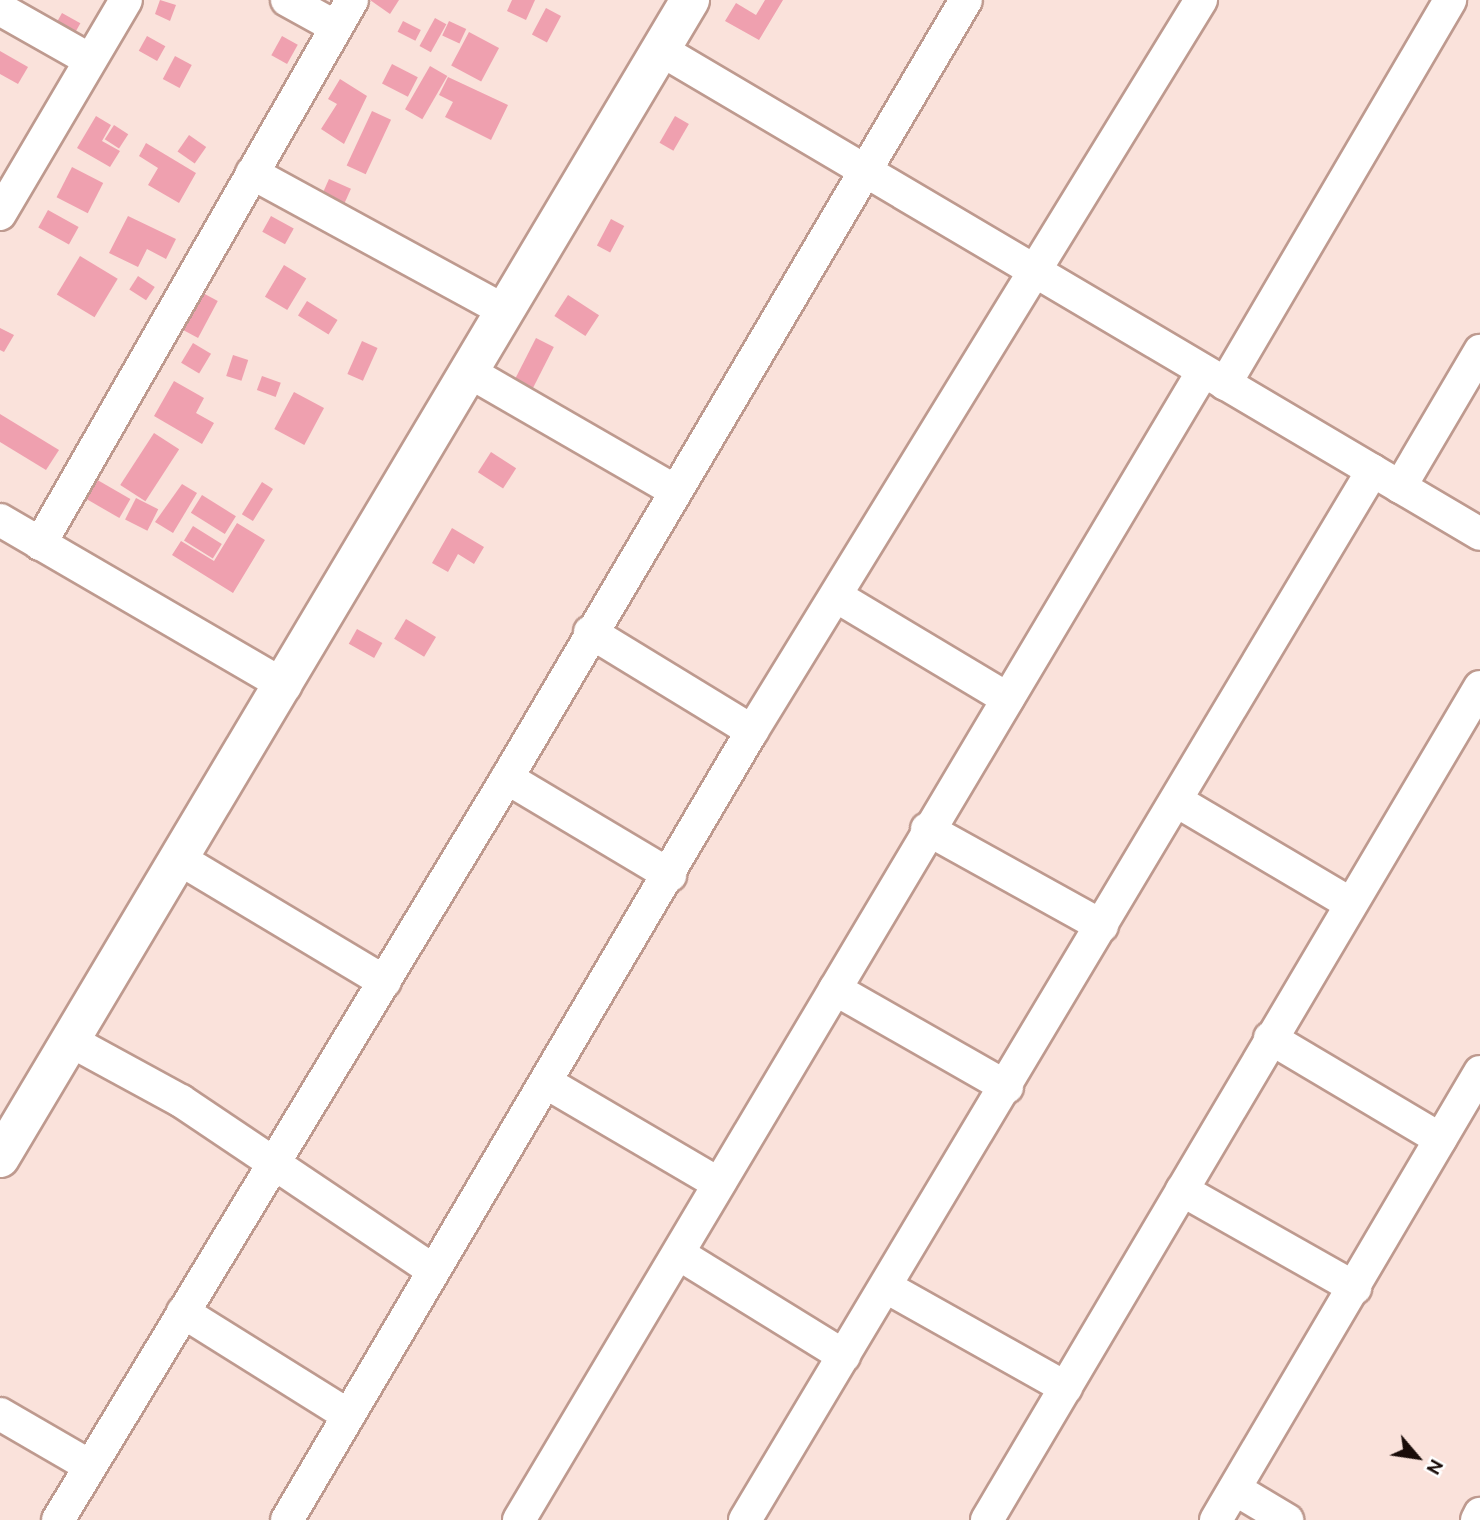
<!DOCTYPE html>
<style>
body{margin:0}
#map{position:relative;width:1480px;height:1520px;overflow:hidden;background:#fae2db;font-family:Ubuntu,sans-serif}
div>[style]{position:absolute}
[style*='--x']{left:calc(var(--x)*1px);top:calc(var(--y)*1px);width:calc(var(--w)*1px);rotate:calc(var(--a)*1deg)}
.building>*{inset:0;background:#efa0af;transform-origin:0 0}
.roads{filter:drop-shadow(2px 0 #be9a8f) drop-shadow(-2px 0 #be9a8f) drop-shadow(0 2px #be9a8f) drop-shadow(0 -2px #be9a8f)}
.minor>*{height:32px;margin:-16px;padding:0 16px;transform-origin:16px;border-radius:16px;background:#fff}
.tertiary>*{height:38px;margin:-19px;padding:0 19px;transform-origin:19px;border-radius:19px;background:#fff}
span{translate:-50% -50%;white-space:nowrap;text-align:center;line-height:1.15;-webkit-text-stroke:6px #fff;paint-order:stroke}
.north{position:absolute;left:1382px;top:1422px;width:70px;height:70px;-webkit-text-stroke:5px #fff;paint-order:stroke;rotate:119deg;font-size:19px;font-weight:700;line-height:28px;text-align:center;color:#190c09}
.north::after{content:'';display:block;margin:auto;width:24px;height:32px;background:#190c09;clip-path:polygon(50% 0,100% 100%,50% 72%,0 100%)}
</style>
<div id="map">
<div class="building">
<div style="clip-path:polygon(160px 0,176px 5px,170px 21px,155px 14px)"></div>
<div style="clip-path:polygon(370px 0,399px 0,390px 14px)"></div>
<div style="clip-path:polygon(512px 0,535px 0,526px 20px,507px 11px)"></div>
<div style="clip-path:polygon(765px 0,783px 0,759px 40px,725px 21px,736px 3px,756px 15px)"></div>
<div style="left:546px;top:8px;width:17px;height:30px;rotate:28deg"></div>
<div style="left:62px;top:13px;width:21px;height:17px;rotate:29deg"></div>
<div style="left:435px;top:18px;width:13px;height:32px;rotate:29deg"></div>
<div style="left:403px;top:21px;width:20px;height:12px;rotate:27deg"></div>
<div style="left:449px;top:21px;width:19px;height:16px;rotate:25deg"></div>
<div style="left:469px;top:32px;width:34px;height:38px;rotate:28deg"></div>
<div style="left:147px;top:36px;width:21px;height:17px;rotate:29deg"></div>
<div style="left:282px;top:36px;width:18px;height:22px;rotate:29deg"></div>
<div style="clip-path:polygon(0 51px,28px 67px,18px 84px,0 74px)"></div>
<div style="left:175px;top:56px;width:19px;height:26px;rotate:28deg"></div>
<div style="left:392px;top:64px;width:29px;height:22px;rotate:27deg"></div>
<div style="left:430px;top:66px;width:20px;height:50px;rotate:30deg"></div>
<div style="clip-path:polygon(448px 77px,508px 105px,491px 140px,445px 117px,453px 102px,439px 95px)"></div>
<div style="clip-path:polygon(340px 79px,367px 96px,344px 144px,321px 129px,337px 104px,328px 99px)"></div>
<div style="left:372px;top:111px;width:21px;height:60px;rotate:25deg"></div>
<div style="clip-path:polygon(96px 116px,111px 125px,102px 141px,120px 151px,110px 167px,77px 148px)"></div>
<div style="left:675px;top:116px;width:16px;height:31px;rotate:30deg"></div>
<div style="left:114px;top:125px;width:17px;height:17px;rotate:33deg"></div>
<div style="left:189px;top:135px;width:21px;height:20px;rotate:35deg"></div>
<div style="clip-path:polygon(146px 143px,196px 173px,179px 203px,148px 185px,158px 168px,139px 156px)"></div>
<div style="left:72px;top:167px;width:35px;height:34px;rotate:27deg"></div>
<div style="left:329px;top:179px;width:24px;height:17px;rotate:24deg"></div>
<div style="left:48px;top:210px;width:35px;height:20px;rotate:29deg"></div>
<div style="clip-path:polygon(128px 216px,176px 239px,166px 259px,147px 249px,138px 267px,109px 253px)"></div>
<div style="left:271px;top:216px;width:26px;height:18px;rotate:29deg"></div>
<div style="left:611px;top:219px;width:15px;height:30px;rotate:28deg"></div>
<div style="left:80px;top:256px;width:44px;height:45px;rotate:31deg"></div>
<div style="left:284px;top:265px;width:26px;height:37px;rotate:31deg"></div>
<div style="left:138px;top:276px;width:20px;height:16px;rotate:33deg"></div>
<div style="left:201px;top:292px;width:19px;height:42px;rotate:28deg"></div>
<div style="left:568px;top:295px;width:37px;height:25px;rotate:33deg"></div>
<div style="left:307px;top:301px;width:36px;height:17px;rotate:32deg"></div>
<div style="clip-path:polygon(0 328px,14px 335px,4px 352px,0 350px)"></div>
<div style="left:536px;top:338px;width:20px;height:54px;rotate:27deg"></div>
<div style="left:362px;top:341px;width:17px;height:36px;rotate:24deg"></div>
<div style="left:193px;top:343px;width:21px;height:23px;rotate:31deg"></div>
<div style="left:233px;top:355px;width:16px;height:22px;rotate:18deg"></div>
<div style="left:262px;top:376px;width:20px;height:15px;rotate:20deg"></div>
<div style="clip-path:polygon(174px 381px,204px 398px,196px 413px,214px 423px,202px 444px,154px 416px)"></div>
<div style="left:294px;top:392px;width:34px;height:42px;rotate:28deg"></div>
<div style="clip-path:polygon(0 414px,59px 450px,46px 470px,0 442px)"></div>
<div style="left:154px;top:433px;width:30px;height:62px;rotate:33deg"></div>
<div style="left:491px;top:452px;width:30px;height:24px;rotate:33deg"></div>
<div style="left:94px;top:478px;width:42px;height:22px;rotate:30deg"></div>
<div style="left:262px;top:482px;width:13px;height:38px;rotate:32deg"></div>
<div style="clip-path:polygon(182px 484px,197px 493px,173px 533px,155px 522px)"></div>
<div style="left:202px;top:495px;width:40px;height:21px;rotate:32deg"></div>
<div style="left:136px;top:498px;width:25px;height:24px;rotate:27deg"></div>
<div style="clip-path:polygon(237px 523px,265px 540px,233px 593px,172px 555px,181px 541px,214px 561px)"></div>
<div style="left:193px;top:526px;width:34px;height:17px;rotate:32deg"></div>
<div style="clip-path:polygon(452px 528px,484px 547px,474px 564px,458px 554px,448px 572px,432px 563px)"></div>
<div style="left:406px;top:619px;width:35px;height:23px;rotate:31deg"></div>
<div style="left:357px;top:629px;width:29px;height:17px;rotate:29deg"></div>
</div>
<div class="roads">
<div class="minor">
<div style="--x:287;--y:0;--w:56;--a:28.9"></div>
<div style="--x:0;--y:9;--w:103;--a:29.5"></div>
<div style="--x:661;--y:50;--w:951;--a:30.58"></div>
<div style="--x:252;--y:173;--w:290;--a:28.6"></div>
<div style="--x:0;--y:214;--w:248;--a:-59.5"></div>
<div style="--x:471;--y:373;--w:232;--a:30"></div>
<div style="--x:1225;--y:384;--w:445;--a:-59.6"></div>
<div style="--x:1400;--y:487;--w:158;--a:-59.5"></div>
<div style="--x:0;--y:520;--w:330;--a:30.2"></div>
<div style="--x:40;--y:544;--w:627;--a:-60.16"></div>
<div style="--x:836;--y:596;--w:200;--a:30.9"></div>
<div style="--x:590;--y:632;--w:190;--a:31.4"></div>
<div style="--x:507;--y:778;--w:190;--a:30.8"></div>
<div style="--x:1177;--y:801;--w:202;--a:30.6"></div>
<div style="--x:927;--y:829;--w:200;--a:29"></div>
<div style="--x:183;--y:861;--w:235;--a:30.9"></div>
<div style="--x:835;--y:989;--w:198;--a:29.7"></div>
<div style="--x:1270;--y:1038;--w:198;--a:30.7"></div>
<div style="--x:71;--y:1041;--w:125;--a:28.6"></div>
<div style="--x:181;--y:1101;--w:301;--a:33.9"></div>
<div style="--x:547;--y:1083;--w:199;--a:30.4"></div>
<div style="--x:1182;--y:1190;--w:199;--a:29.5"></div>
<div style="--x:679;--y:1254;--w:194;--a:31.7"></div>
<div style="--x:888;--y:1288;--w:204;--a:29.3"></div>
<div style="--x:183;--y:1312;--w:195;--a:32"></div>
<div style="--x:0;--y:1414;--w:102;--a:30.1"></div>
<div style="--x:1235;--y:1489;--w:61;--a:30.8"></div>
<div style="--x:58;--y:1520;--w:867;--a:-58.82"></div>
<div style="--x:507;--y:778;--w:903;--a:-59.46"></div>
<div style="--x:287;--y:1520;--w:916;--a:-59.49"></div>
<div style="--x:752;--y:731;--w:858;--a:-58.44"></div>
<div style="--x:519;--y:1520;--w:1337;--a:-59.23"></div>
<div style="--x:745;--y:1520;--w:1223;--a:-59.12"></div>
<div style="--x:987;--y:1520;--w:968;--a:-59.38"></div>
<div style="--x:1216;--y:1520;--w:520;--a:-59.49"></div>
<div style="--x:1477;--y:1520;--w:7;--a:-63"></div>
</div>
<div class="tertiary">
<div style="--x:0;--y:1158;--w:1348;--a:-59.21"></div>
</div>
</div>
<div class="north">N</div>
</div>
